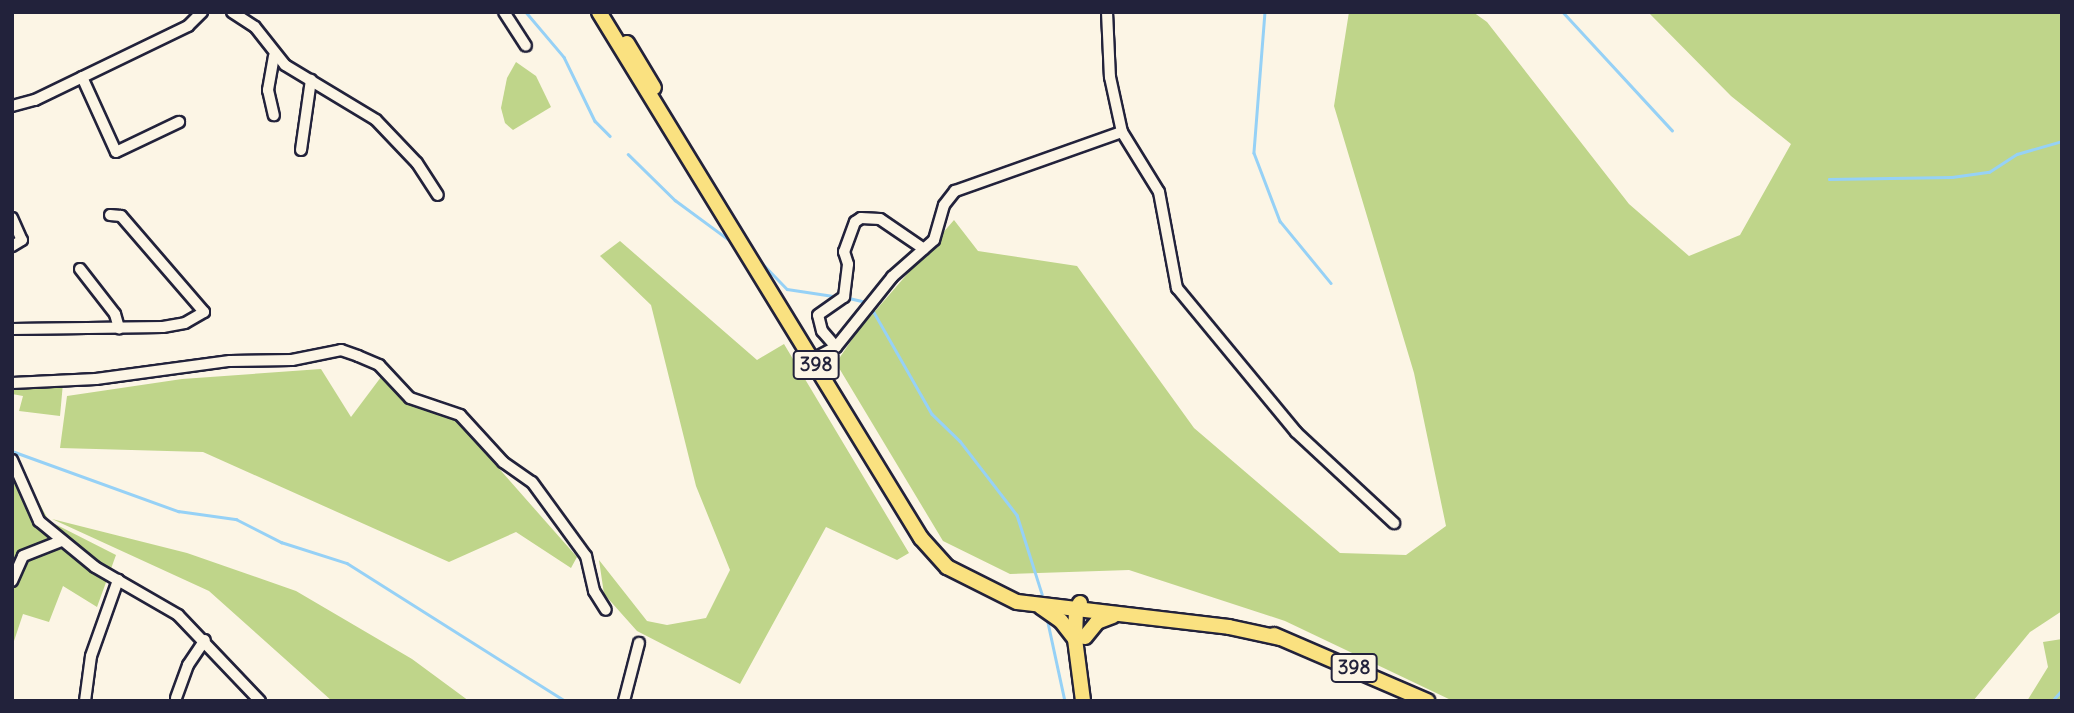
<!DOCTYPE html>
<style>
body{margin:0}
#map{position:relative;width:2074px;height:713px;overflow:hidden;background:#fcf5e5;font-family:Delius,sans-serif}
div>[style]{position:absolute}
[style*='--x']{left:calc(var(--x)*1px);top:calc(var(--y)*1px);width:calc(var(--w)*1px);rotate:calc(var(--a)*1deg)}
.green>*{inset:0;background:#bfd58a}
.stream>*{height:2.5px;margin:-1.25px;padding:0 1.25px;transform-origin:1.25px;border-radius:1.25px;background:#96d1f6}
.roads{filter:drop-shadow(2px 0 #22223b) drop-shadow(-2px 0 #22223b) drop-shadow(0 2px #22223b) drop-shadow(0 -2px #22223b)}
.minor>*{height:10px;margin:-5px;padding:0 5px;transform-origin:5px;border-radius:5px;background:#fcf5e5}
.major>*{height:14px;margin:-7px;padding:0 7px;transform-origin:7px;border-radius:7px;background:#fae180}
span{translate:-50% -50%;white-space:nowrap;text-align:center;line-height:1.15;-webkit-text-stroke:5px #fcf5e5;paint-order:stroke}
.shield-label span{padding:2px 5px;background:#fcf5e5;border:2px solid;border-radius:5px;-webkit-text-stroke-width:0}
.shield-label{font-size:19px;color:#22223b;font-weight:700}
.frame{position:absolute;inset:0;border:14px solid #22223b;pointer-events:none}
</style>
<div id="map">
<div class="green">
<div style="clip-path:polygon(1349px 12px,1473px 12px,1487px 22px,1629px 204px,1689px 256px,1740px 235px,1791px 144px,1731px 96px,1648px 12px,2062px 12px,2062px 611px,2030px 632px,1973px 701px,1453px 701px,1285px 621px,1129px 570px,1010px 574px,943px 541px,836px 363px,857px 332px,954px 220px,978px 251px,1077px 266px,1194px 428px,1340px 553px,1406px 555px,1446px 526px,1414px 373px,1334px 106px)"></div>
<div style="clip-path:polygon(516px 62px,536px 76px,551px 107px,513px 130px,505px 123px,501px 108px,507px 78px)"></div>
<div style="clip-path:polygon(620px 241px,757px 360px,784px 344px,909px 553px,897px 560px,826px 527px,740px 684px,637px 631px,604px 594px,599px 560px,647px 621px,667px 625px,706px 618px,730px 570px,696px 486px,651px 305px,600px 256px)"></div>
<div style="clip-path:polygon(321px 369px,351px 417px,381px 377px,457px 421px,577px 557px,571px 568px,516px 532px,449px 562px,203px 452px,60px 448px,67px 396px,182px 379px)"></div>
<div style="clip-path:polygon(63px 383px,60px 416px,19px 411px,23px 396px,12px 394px,12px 385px)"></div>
<div style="clip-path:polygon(12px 477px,26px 479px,49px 521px,116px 555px,97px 607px,63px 586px,49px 622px,23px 614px,12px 647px)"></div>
<div style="clip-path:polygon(52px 519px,187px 553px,296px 591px,412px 659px,469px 701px,332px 701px,209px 591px)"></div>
<div style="clip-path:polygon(2062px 639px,2062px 701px,2027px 701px,2048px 667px,2043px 642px)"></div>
</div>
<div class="stream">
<div style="--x:526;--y:12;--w:59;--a:49.8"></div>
<div style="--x:564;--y:57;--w:71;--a:64.2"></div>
<div style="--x:595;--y:121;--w:21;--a:45"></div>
<div style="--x:1265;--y:12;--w:141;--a:94.5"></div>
<div style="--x:1254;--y:153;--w:73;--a:69.1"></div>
<div style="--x:1280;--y:221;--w:80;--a:50.6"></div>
<div style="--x:1563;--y:12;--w:161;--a:47.3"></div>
<div style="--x:628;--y:154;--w:66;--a:44.4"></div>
<div style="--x:675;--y:200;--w:71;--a:36.4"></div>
<div style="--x:1829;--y:179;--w:123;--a:-0.9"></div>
<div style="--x:1952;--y:177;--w:37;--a:-8"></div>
<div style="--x:1989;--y:172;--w:33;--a:-33"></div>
<div style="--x:2017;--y:154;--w:47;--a:-16.1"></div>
<div style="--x:762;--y:263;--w:36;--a:46"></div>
<div style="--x:787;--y:289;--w:53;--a:8.7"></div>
<div style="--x:849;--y:298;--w:17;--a:13"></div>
<div style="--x:871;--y:307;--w:123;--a:60.3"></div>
<div style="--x:932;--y:414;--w:39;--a:44"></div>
<div style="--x:960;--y:441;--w:93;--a:52.4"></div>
<div style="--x:1017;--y:515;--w:83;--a:72.4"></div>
<div style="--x:12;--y:451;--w:177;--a:19.9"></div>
<div style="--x:178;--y:511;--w:59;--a:7.9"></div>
<div style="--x:236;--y:519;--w:51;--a:27.1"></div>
<div style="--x:281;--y:542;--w:69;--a:17.7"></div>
<div style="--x:347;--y:563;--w:258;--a:32.3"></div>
<div style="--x:1047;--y:618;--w:85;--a:77.8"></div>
<div style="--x:2052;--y:701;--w:15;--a:-48"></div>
</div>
<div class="roads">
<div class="minor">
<div style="--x:232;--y:12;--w:27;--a:33"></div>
<div style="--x:255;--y:27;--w:48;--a:51.7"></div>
<div style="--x:285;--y:65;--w:106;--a:31.1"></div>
<div style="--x:376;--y:120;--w:59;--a:46.4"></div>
<div style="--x:417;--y:163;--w:38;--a:57"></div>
<div style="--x:504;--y:12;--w:40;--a:57.1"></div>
<div style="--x:1107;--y:12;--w:65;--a:87.4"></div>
<div style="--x:1110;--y:77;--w:56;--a:77.7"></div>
<div style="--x:1122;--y:132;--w:70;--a:58.3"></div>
<div style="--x:1159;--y:192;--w:98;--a:79.4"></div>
<div style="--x:1177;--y:288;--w:187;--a:50.4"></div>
<div style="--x:1296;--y:432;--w:134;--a:42.9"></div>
<div style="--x:274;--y:56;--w:35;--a:100"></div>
<div style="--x:268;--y:90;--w:26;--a:77"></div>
<div style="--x:82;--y:77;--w:82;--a:65.6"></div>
<div style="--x:116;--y:152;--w:70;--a:-25.5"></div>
<div style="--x:12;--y:106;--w:24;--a:-15"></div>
<div style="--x:35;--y:100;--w:170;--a:-25.8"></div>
<div style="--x:188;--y:26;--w:20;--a:-45"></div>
<div style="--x:301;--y:150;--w:71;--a:-81.9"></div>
<div style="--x:12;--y:218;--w:24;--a:66"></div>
<div style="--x:22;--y:240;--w:12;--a:149"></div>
<div style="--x:80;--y:269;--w:57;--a:52.1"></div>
<div style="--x:115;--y:314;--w:15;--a:74"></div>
<div style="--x:12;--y:329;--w:151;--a:-0.8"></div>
<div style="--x:163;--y:327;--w:22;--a:-10"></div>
<div style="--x:185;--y:323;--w:22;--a:-30"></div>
<div style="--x:204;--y:312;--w:127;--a:-130.8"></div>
<div style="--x:121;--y:216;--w:11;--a:-175"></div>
<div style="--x:836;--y:347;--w:21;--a:-131"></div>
<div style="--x:822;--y:331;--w:16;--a:-104"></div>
<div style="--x:818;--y:315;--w:32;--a:-35"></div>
<div style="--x:844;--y:297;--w:33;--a:-83"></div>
<div style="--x:848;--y:264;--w:13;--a:-108"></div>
<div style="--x:844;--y:252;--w:32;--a:-70"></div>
<div style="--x:855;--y:222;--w:7;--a:-34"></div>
<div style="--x:861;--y:218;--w:19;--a:3"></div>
<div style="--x:880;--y:219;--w:53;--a:34.3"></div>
<div style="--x:813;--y:359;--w:26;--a:-28"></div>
<div style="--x:836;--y:347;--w:90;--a:-51.3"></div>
<div style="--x:892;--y:277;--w:56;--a:-41.4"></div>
<div style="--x:934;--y:240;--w:36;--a:-74"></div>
<div style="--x:944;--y:205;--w:18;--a:-52"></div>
<div style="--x:955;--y:191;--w:177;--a:-19.5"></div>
<div style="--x:12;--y:383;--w:84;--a:-2.7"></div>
<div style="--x:96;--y:379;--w:135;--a:-7.7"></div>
<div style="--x:230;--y:361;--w:62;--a:-0.9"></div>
<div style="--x:292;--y:360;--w:50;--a:-11.5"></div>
<div style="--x:341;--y:350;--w:18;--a:19"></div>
<div style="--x:358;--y:356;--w:23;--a:23"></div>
<div style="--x:379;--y:365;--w:45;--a:46.8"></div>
<div style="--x:410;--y:398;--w:53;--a:18.8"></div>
<div style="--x:460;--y:415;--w:64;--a:47.5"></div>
<div style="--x:503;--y:462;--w:35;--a:35"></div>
<div style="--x:532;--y:482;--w:92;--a:53.9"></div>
<div style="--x:586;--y:556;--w:36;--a:77"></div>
<div style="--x:594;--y:591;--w:22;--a:58"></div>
<div style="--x:12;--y:460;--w:67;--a:66.1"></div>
<div style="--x:39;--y:521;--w:72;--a:39.4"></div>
<div style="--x:95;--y:567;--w:96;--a:30"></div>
<div style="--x:178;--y:615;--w:119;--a:46.4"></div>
<div style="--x:12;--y:581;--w:27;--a:-66"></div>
<div style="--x:23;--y:556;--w:41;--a:-21.5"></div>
<div style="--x:176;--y:698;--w:35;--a:-70"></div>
<div style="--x:188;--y:665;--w:30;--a:-56"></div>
<div style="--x:85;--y:701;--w:45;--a:-82.4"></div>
<div style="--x:91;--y:656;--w:81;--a:-70.4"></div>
<div style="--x:624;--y:701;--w:60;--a:-75.5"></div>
</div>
<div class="major">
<div style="--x:599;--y:12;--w:617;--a:58.53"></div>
<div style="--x:921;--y:538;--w:39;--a:48"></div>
<div style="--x:947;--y:567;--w:78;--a:26.6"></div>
<div style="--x:1017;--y:602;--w:213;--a:6.7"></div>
<div style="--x:1229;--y:627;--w:52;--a:12.2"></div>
<div style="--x:627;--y:43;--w:52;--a:59"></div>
<div style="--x:1080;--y:603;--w:8;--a:120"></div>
<div style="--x:1076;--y:610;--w:29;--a:92"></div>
<div style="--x:1075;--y:639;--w:63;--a:82.6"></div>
<div style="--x:1041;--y:607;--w:24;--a:35"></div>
<div style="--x:1061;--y:621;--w:23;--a:52"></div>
<div style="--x:1274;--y:635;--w:167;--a:23.3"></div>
<div style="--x:1085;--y:637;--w:19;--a:-51"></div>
<div style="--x:1097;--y:622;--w:17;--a:-21"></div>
</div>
</div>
<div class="shield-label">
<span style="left:816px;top:365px">398</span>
<span style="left:1354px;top:668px">398</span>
</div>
<div class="frame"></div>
</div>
